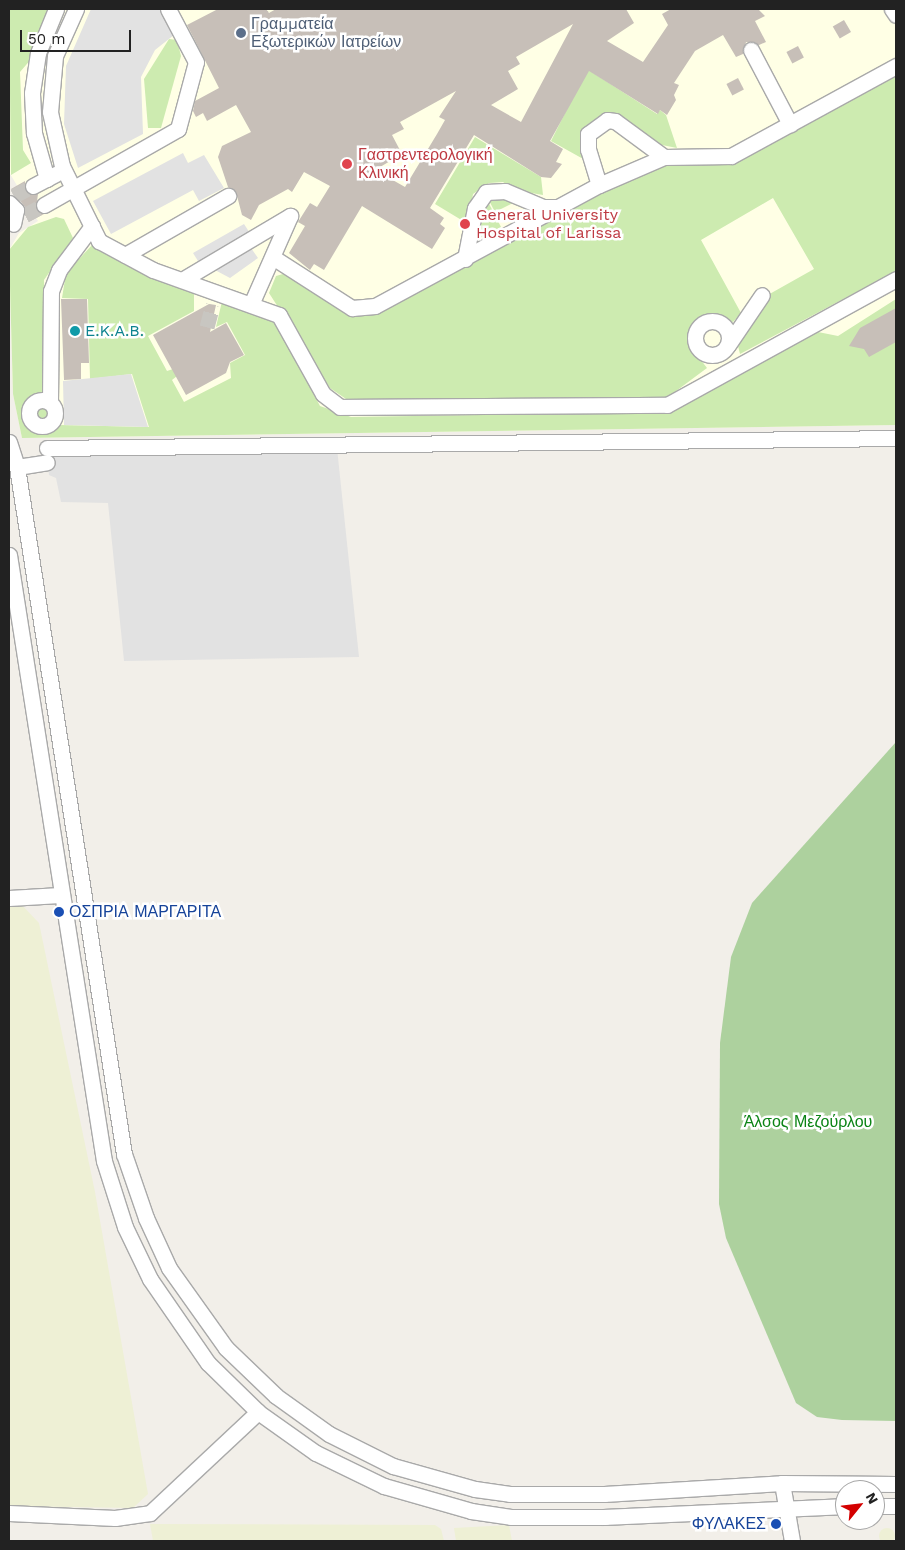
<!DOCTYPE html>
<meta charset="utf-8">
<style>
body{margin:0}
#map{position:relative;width:905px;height:1550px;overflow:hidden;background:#f2efe9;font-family:"Work Sans",sans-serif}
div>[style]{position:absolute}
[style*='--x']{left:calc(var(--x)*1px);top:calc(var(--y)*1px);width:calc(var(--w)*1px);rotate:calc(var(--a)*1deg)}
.education>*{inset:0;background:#ffffe5}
.farmland>*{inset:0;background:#eef0d5}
.round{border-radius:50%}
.grass>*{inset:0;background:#cdebb0}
.forest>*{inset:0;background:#add19e}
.parking>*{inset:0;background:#e2e2e2}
.building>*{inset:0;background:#c7bfb8;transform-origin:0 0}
.minor-tunnel>*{height:15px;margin-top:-7.5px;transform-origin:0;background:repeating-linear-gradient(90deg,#c8c6c1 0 15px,transparent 0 23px)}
.roads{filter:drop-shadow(1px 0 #a9a9a9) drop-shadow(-1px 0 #a9a9a9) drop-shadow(0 1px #a9a9a9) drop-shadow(0 -1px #a9a9a9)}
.minor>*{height:15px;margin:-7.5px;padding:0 7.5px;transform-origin:7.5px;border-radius:7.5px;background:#fff}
.minor>.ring{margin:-7.5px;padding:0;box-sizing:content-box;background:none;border:15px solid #fff;border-radius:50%}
.dots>*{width:14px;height:14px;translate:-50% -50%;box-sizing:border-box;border:2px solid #fff;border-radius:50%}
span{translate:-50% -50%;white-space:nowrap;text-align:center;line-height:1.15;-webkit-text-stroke:5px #fff;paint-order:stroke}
.service-label{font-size:16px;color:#4e5e75}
.left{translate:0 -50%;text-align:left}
.health-label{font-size:16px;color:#be3a42}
.culture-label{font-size:16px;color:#0d838f}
.transit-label{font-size:16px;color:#164399}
.right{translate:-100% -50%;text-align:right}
.park-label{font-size:16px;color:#0c8416}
.frame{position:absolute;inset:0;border:10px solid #222;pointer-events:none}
.north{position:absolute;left:835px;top:1480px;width:50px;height:50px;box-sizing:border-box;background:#fff;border:1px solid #a7a7a7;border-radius:50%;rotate:61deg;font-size:14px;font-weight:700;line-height:20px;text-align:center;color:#222}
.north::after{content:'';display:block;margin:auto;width:18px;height:22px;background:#d40000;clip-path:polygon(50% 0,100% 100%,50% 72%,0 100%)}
.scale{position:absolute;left:20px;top:30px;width:111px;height:22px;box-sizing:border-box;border:2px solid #222;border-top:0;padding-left:6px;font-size:15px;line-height:18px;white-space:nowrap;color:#222;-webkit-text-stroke:4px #fff;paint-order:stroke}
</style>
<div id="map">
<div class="education">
<div style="clip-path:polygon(9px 9px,896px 9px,896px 425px,22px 438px,13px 394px,9px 250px,19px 233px,38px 221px,9px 172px)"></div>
</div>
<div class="farmland">
<div style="clip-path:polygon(19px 902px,39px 923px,95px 1192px,148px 1494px,133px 1508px,9px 1506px,9px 903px)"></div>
<div style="clip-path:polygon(150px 1524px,435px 1525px,441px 1529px,444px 1541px,153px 1541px)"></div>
<div style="clip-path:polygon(509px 1525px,512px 1541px,456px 1541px,454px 1528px)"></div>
<div class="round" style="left:879px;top:1528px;width:16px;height:16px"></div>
</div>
<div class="grass">
<div style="clip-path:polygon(9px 9px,49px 9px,32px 58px,20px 72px,23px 150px,31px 163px,11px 175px)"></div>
<div style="clip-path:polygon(169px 39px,177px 40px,181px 56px,161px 128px,148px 128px,144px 79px)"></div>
<div style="clip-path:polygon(587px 69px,657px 114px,660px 110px,666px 115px,677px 148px,662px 145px,605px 117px,585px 160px,551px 141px)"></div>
<div style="clip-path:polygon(896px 70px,896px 271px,740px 354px,738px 346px,766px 296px,814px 269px,773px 198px,701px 240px,741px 313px,733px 322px,714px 317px,692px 325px,691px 347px,707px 368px,668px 397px,349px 401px,330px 388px,269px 293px,276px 276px,283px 274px,352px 312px,372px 314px,650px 158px,721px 154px)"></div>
<div style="clip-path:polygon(475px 137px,541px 177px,543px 195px,514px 190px,503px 182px,489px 183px,473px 194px,468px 224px,435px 204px)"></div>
<div style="clip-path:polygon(484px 191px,521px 199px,495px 212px)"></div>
<div style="clip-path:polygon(483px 192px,501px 227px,474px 241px)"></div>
<div style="clip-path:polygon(56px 217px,64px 219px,73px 238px,44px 280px,46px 392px,27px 401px,23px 411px,34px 431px,46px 432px,59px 425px,149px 427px,132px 374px,90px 379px,88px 299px,62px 298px,66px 273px,93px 244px,194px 290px,194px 311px,148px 336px,167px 371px,173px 369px,177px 376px,172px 380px,184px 402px,231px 378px,230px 363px,245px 355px,227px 322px,216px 327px,223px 297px,275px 321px,320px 406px,351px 417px,667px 412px,818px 332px,838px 336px,896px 299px,896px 425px,22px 438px,13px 394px,9px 250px,28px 227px)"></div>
<div class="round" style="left:32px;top:403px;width:20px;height:20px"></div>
</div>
<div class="forest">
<div style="clip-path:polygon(896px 742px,896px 1421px,842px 1420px,817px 1417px,796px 1403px,726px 1238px,719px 1204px,720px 1043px,731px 957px,752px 903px)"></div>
</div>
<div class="parking">
<div style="clip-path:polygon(91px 9px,166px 9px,179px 31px,155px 50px,141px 77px,143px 134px,78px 168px,64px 124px,66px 66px)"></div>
<div style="clip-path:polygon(183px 153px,188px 163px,204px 155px,224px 188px,199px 201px,193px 190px,111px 234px,93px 201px)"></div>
<div style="clip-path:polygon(244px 224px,257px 244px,251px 248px,258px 258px,230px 278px,198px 261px,193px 253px)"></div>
<div style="clip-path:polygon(131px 374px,148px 427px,64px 425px,63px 381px)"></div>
<div style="clip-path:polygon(337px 448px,359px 657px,124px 661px,108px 503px,61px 502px,56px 478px,49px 475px,47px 456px)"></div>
</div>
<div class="building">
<div style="clip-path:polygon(evenodd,218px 9px,266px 9px,269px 13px,276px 9px,626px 9px,634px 23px,607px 41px,643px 62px,668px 25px,662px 14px,671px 9px,758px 9px,765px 16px,755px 21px,766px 42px,759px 45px,746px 42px,743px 54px,736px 57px,723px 35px,695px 51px,674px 83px,679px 85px,674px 95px,676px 100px,667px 115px,660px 110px,658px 114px,589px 71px,550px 141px,563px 149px,556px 162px,562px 164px,551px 178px,541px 177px,474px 135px,430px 208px,444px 218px,440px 224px,445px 228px,432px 249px,362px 206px,324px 270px,314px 264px,310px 270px,289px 253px,305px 226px,298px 222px,310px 203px,317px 207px,330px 186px,304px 172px,292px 192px,288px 189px,259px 205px,251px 220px,242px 215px,236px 192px,228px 187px,218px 157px,222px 146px,251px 132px,236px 105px,207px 121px,203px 113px,196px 117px,193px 111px,195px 101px,219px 88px,187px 25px,218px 9px,573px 24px,521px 122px,491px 105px,518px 89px,508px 71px,520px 64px,516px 57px,573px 24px,218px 9px,456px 91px,439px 117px,445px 120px,437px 134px,405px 187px,375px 170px,402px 154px,392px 135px,404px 129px,400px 122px,456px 91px)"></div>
<div style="left:844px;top:20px;width:14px;height:13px;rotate:60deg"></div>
<div style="left:798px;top:46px;width:13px;height:13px;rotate:63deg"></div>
<div style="left:738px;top:78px;width:13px;height:13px;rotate:63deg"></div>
<div style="clip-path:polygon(25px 181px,25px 191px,38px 194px,36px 209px,44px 214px,29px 222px,25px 207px,11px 189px)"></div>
<div style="clip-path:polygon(61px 299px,87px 299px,89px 363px,81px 363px,81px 379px,64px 380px)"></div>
<div style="clip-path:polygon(209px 304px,216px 305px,210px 332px,226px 323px,244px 355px,230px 362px,226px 373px,186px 395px,153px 335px)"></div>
<div style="clip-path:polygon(896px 308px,896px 342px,869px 357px,864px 349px,849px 346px,860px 328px)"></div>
</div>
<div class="minor-tunnel">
<div style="--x:14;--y:196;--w:21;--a:-28"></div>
<div style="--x:25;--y:215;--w:21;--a:-28"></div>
<div style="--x:207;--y:327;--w:23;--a:-75"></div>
</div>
<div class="roads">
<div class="minor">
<div style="--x:76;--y:9;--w:51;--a:114.1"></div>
<div style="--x:55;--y:56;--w:56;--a:95.1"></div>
<div style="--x:50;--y:112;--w:55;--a:77.5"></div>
<div style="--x:62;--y:166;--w:84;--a:63.7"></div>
<div style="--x:99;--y:241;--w:61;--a:28.2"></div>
<div style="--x:153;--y:270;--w:134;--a:19.7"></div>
<div style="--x:279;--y:315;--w:90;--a:60.9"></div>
<div style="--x:323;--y:394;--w:21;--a:37"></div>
<div style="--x:340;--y:407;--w:327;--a:-0.4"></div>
<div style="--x:667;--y:405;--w:261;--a:-28.8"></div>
<div style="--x:892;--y:9;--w:7;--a:56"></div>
<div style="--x:751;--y:50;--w:84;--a:62.2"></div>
<div style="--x:47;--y:179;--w:48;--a:-105.8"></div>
<div style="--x:34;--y:133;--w:40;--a:-92.9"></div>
<div style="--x:32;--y:93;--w:40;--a:-81.5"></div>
<div style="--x:38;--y:53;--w:48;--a:-67.8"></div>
<div style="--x:599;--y:185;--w:37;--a:-107"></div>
<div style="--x:588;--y:150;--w:16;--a:-90"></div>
<div style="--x:588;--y:134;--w:24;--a:-36"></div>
<div style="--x:607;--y:120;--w:8;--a:7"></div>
<div style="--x:615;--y:121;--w:61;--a:36.3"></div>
<div style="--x:33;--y:186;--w:26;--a:-28"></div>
<div style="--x:9;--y:203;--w:10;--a:45"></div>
<div style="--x:16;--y:210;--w:14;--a:102"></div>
<div style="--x:44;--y:205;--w:154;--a:-29.6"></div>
<div style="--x:178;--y:129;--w:69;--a:-75"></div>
<div style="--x:196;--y:62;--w:60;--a:-117.8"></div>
<div style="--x:125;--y:255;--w:119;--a:-29.8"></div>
<div style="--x:274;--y:258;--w:93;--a:32.7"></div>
<div style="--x:352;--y:308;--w:23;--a:-5"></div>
<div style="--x:375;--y:306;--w:255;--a:-28.4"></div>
<div style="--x:599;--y:185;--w:71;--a:-23.3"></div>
<div style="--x:664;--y:157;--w:67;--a:-0.9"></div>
<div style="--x:731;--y:156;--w:188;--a:-28.6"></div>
<div style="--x:465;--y:259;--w:52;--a:-78.9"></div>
<div style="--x:475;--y:208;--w:19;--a:-55"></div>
<div style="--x:486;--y:192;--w:19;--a:-3"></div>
<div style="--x:505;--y:191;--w:41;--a:22.8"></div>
<div style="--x:543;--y:207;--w:18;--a:0"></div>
<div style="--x:182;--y:280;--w:126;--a:-30.7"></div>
<div style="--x:290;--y:216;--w:94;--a:113.8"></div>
<div class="ring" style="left:695px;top:321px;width:19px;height:19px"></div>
<div style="--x:728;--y:345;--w:60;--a:-55.8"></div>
<div class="ring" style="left:29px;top:400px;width:11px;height:11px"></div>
<div style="--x:50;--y:402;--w:111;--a:-89.5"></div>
<div style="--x:51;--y:291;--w:22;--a:-69"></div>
<div style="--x:59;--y:270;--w:55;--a:-53.1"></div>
<div style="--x:9;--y:442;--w:26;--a:72"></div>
<div style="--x:17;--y:467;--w:695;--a:81.15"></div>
<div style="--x:124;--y:1154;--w:68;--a:71"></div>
<div style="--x:146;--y:1218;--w:55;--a:65.3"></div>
<div style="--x:169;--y:1268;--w:98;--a:54.5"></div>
<div style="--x:226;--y:1348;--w:69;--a:43.8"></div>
<div style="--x:276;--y:1396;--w:65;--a:35.6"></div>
<div style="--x:329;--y:1434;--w:72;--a:26.6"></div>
<div style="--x:393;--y:1466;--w:85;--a:15.7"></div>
<div style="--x:475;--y:1489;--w:35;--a:8"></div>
<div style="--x:510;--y:1494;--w:94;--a:0"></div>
<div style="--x:604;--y:1494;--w:178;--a:-3.5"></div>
<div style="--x:782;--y:1483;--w:114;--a:0.5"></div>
<div style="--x:47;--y:448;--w:849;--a:-0.67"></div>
<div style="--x:17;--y:467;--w:30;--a:-9"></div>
<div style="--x:9;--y:555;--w:613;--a:81.09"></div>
<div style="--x:104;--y:1161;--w:69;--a:72.3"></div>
<div style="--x:125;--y:1227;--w:58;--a:64.3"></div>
<div style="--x:150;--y:1279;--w:102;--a:55.4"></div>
<div style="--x:208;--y:1363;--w:70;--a:44.4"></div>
<div style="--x:258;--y:1412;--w:71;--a:35.3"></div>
<div style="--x:316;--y:1453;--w:76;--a:25.9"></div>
<div style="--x:384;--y:1486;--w:91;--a:16"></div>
<div style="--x:471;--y:1511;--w:40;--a:8.5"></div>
<div style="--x:511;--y:1517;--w:94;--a:0"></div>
<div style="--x:605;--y:1517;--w:240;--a:-2.6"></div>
<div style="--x:9;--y:898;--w:51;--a:-3.4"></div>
<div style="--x:782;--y:1483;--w:59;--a:80.2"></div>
<div style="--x:875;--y:1506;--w:21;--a:0"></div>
<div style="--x:9;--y:1513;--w:106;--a:2.7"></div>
<div style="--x:115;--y:1518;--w:35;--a:-8"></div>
<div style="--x:150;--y:1513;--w:148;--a:-43.1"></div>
</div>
</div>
<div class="dots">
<div style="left:241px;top:33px;background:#5c6f8a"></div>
<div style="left:347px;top:164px;background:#e0444e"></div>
<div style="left:465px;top:224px;background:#e0444e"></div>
<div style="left:75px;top:331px;background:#0f9aa8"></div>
<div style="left:59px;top:912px;background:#1a4fb4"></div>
<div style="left:776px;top:1524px;background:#1a4fb4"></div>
</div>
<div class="service-label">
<span class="left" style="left:251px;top:33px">Γραμματεία<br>Εξωτερικών Ιατρείων</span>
</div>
<div class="health-label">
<span class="left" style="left:358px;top:164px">Γαστρεντερολογική<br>Κλινική</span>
<span class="left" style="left:476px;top:224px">General University<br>Hospital of Larissa</span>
</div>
<div class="culture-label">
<span class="left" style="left:85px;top:331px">E.K.A.B.</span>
</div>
<div class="transit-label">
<span class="left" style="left:69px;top:912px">ΟΣΠΡΙΑ ΜΑΡΓΑΡΙΤΑ</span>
<span class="right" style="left:766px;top:1524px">ΦΥΛΑΚΕΣ</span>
</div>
<div class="park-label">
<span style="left:808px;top:1122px">Άλσος Μεζούρλου</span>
</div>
<div class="frame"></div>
<div class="north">N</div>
<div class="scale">50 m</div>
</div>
